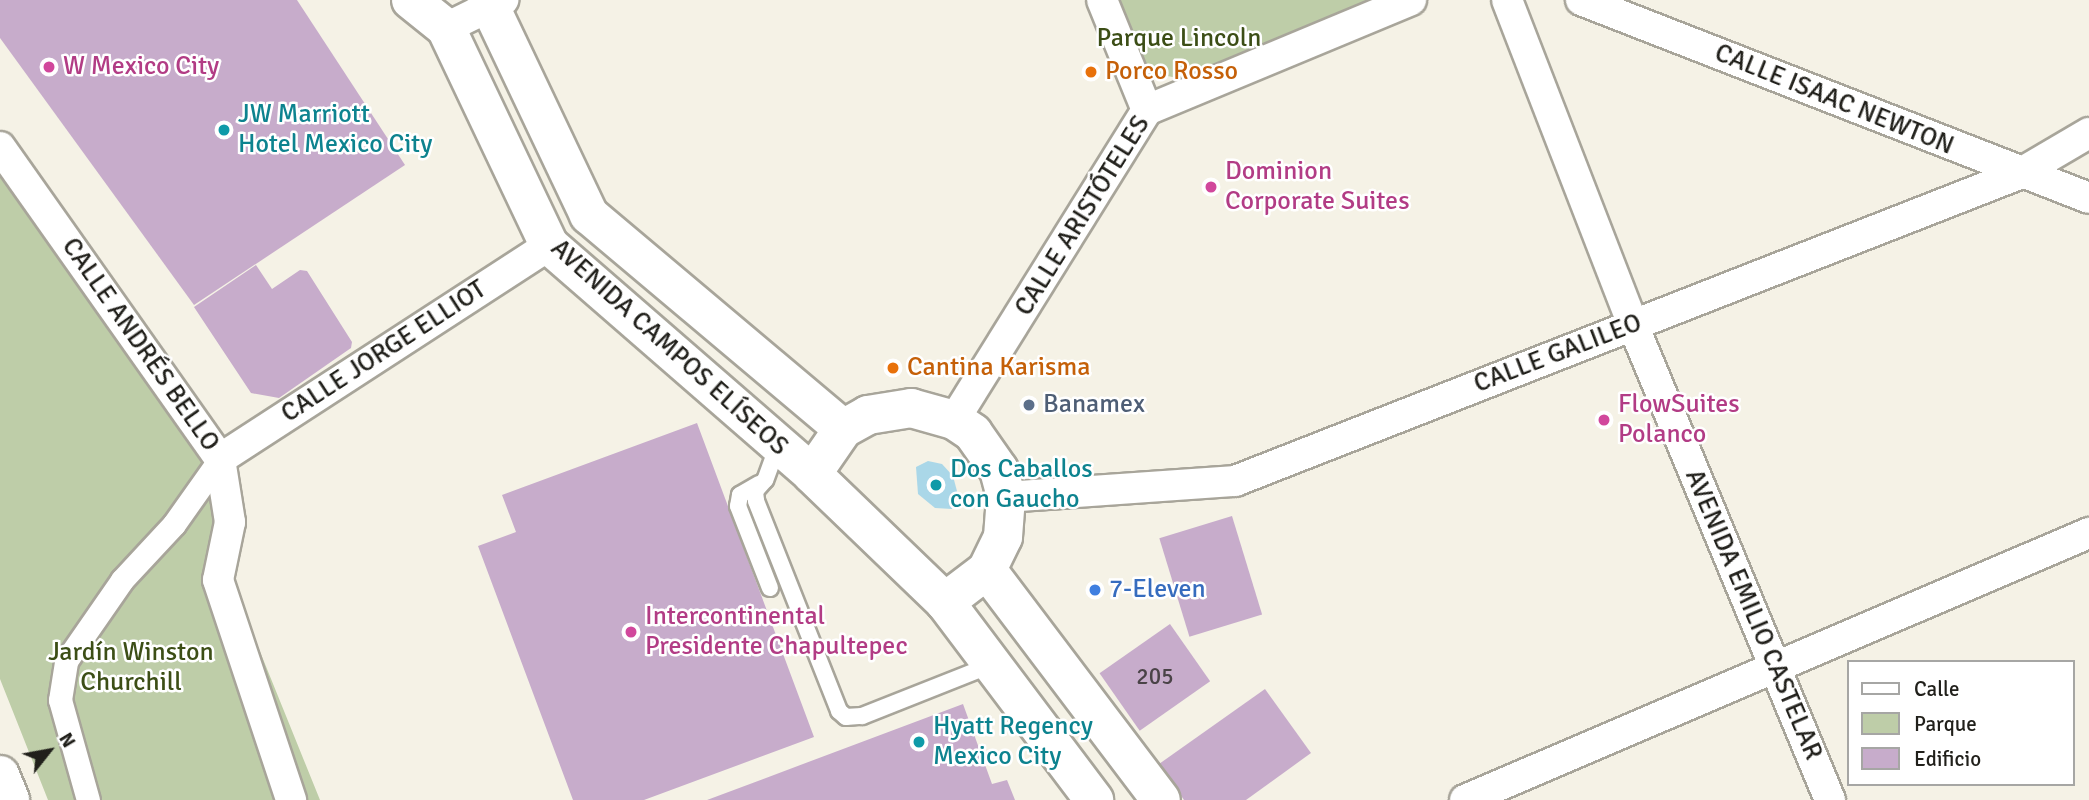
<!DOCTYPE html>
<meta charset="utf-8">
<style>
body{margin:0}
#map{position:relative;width:2089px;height:800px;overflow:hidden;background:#f5f2e6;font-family:Signika,sans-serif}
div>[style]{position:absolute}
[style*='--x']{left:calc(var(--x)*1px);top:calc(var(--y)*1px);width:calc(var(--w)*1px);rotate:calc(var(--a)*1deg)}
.green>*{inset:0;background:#becda8}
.water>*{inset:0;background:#aad7e8}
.building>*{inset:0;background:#c7accb;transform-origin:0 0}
.roads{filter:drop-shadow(2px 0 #a8a59a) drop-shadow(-2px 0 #a8a59a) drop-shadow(0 2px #a8a59a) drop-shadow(0 -2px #a8a59a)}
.service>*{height:16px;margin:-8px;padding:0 8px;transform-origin:8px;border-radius:8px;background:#fff}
.pedestrian>*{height:23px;margin:-11.5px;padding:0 11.5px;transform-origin:11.5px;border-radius:11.5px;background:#fff}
.minor>*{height:30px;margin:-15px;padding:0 15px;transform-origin:15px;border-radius:15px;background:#fff}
.tertiary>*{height:38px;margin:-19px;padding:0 19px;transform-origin:19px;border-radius:19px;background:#fff}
.secondary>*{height:38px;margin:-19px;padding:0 19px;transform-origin:19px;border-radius:19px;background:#fff}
.dots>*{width:19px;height:19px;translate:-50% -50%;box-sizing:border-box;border:4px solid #fff;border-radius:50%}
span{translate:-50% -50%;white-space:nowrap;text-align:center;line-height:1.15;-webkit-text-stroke:5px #fff;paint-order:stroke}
.number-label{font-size:23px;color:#4a4347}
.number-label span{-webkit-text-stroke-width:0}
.park-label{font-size:26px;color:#3c4e16}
.hotel-label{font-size:26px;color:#b23c85}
.left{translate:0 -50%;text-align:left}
.food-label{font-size:26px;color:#c56008}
.street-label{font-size:26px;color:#21201b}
.culture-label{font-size:26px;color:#0d838f}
.service-label{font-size:26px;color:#4e5e75}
.shop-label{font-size:26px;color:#366cbe}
.legend{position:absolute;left:1847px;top:660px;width:228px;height:126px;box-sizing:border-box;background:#fff;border:2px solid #a6a6a4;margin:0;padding:9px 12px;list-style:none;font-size:21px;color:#21201b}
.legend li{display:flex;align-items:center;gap:14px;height:35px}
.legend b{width:35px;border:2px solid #a6a6a4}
.north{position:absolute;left:14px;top:716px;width:70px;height:70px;-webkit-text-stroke:5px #fff;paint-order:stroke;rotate:59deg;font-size:19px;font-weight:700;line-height:28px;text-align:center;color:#21201b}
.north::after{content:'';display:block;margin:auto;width:24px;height:32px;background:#21201b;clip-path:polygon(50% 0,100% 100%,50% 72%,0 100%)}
</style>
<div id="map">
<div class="green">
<div style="clip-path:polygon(1115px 0,1369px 0,1186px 80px,1154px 73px,1142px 64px)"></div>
<div style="clip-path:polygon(0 157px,239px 516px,231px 580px,320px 800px,48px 800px,0 679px)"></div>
</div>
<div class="water">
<div style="clip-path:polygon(928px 461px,942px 464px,953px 476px,958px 495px,952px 509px,935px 508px,918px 494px,916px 467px)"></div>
</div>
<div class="building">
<div style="clip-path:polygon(0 0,297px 0,405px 165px,194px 305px,0 38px)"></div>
<div style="clip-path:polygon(256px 265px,272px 289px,300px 270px,307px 271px,352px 342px,351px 348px,279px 398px,251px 393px,194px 307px)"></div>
<div style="clip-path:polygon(697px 423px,814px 737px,644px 800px,573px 800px,478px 546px,516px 532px,502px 495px)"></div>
<div style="left:1232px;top:516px;width:103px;height:76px;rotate:73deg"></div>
<div style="left:1170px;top:624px;width:70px;height:86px;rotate:55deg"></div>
<div style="clip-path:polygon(1265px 689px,1311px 753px,1246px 800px,1184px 800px,1159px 764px)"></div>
<div style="clip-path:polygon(963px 704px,992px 784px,1007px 780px,1015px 800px,707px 800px)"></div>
</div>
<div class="roads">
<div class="service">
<div style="--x:778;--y:445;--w:37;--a:110"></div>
<div style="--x:765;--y:480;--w:15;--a:132"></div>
<div style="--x:755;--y:491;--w:10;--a:84"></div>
<div style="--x:756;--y:501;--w:226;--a:68.4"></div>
<div style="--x:839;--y:711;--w:9;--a:41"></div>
<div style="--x:846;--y:717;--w:16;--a:-4"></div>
<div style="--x:862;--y:716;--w:139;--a:-21.6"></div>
<div style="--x:759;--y:484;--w:22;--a:150"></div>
<div style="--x:740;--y:495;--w:11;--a:100"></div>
<div style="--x:738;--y:506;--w:88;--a:68.7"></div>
</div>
<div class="pedestrian">
<div style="--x:88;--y:800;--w:104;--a:-105.6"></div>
<div style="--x:60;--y:700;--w:39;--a:-81"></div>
<div style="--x:66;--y:661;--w:98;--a:-55.3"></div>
<div style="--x:122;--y:580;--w:76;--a:-47.1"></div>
<div style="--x:174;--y:524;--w:80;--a:-54.7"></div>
</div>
<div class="minor">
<div style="--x:1102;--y:0;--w:119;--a:67.8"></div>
<div style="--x:1507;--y:0;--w:349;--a:68.8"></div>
<div style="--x:1633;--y:325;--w:514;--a:67.47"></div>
<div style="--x:1581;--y:0;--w:545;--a:21.29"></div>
<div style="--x:446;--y:28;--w:64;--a:-26.2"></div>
<div style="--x:0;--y:147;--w:382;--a:54.8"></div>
<div style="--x:220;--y:459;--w:64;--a:81"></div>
<div style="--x:230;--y:522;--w:59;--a:101.7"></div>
<div style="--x:218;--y:580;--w:232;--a:71.6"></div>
<div style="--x:954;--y:420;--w:365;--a:-58.1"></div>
<div style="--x:1147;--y:110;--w:286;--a:-22.6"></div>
<div style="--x:220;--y:459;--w:392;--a:-33"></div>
<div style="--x:1006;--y:497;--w:230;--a:-4"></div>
<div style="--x:1235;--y:481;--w:842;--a:-21.38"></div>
<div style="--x:2019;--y:174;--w:81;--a:-30.4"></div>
<div style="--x:1465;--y:800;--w:679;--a:-23.17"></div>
</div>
<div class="tertiary">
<div style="--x:411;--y:0;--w:45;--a:38.7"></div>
<div style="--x:446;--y:28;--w:240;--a:64.6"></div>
<div style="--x:549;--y:245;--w:349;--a:41"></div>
<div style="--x:487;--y:0;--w:238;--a:64.6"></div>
<div style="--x:589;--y:215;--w:332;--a:40.1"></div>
<div style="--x:911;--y:408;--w:45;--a:15.6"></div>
<div style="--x:954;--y:420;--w:23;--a:34"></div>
<div style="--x:973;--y:433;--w:45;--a:54.9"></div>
<div style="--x:999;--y:470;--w:28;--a:75"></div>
<div style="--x:1006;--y:497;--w:40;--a:94.3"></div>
<div style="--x:1003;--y:537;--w:37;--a:116"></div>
<div style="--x:987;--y:570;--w:53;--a:142.7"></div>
<div style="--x:945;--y:602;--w:185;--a:-136.1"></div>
<div style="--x:812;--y:474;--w:55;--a:-55.4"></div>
<div style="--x:843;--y:429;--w:29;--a:-29"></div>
<div style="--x:868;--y:415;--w:44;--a:-9.2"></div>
<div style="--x:987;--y:570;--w:288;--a:52.9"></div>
<div style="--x:945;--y:602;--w:248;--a:53"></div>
</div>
<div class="secondary">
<div style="--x:0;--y:775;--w:27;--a:68"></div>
</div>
</div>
<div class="dots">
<div style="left:49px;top:67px;background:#d1479c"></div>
<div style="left:1091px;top:72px;background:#e8710a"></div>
<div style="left:224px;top:130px;background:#0f9aa8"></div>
<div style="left:1211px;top:187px;background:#d1479c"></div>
<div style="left:893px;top:368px;background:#e8710a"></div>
<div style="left:1029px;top:405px;background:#5c6f8a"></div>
<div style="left:1604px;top:420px;background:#d1479c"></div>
<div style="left:936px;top:485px;background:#0f9aa8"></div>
<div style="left:1095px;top:590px;background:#3f7fe0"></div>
<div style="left:631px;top:632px;background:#d1479c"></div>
<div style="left:919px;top:742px;background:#0f9aa8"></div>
</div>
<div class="number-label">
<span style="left:1155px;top:677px">205</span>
</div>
<div class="park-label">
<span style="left:1179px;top:39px">Parque Lincoln</span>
<span style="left:131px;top:668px">Jardín Winston<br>Churchill</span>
</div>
<div class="hotel-label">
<span class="left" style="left:63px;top:67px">W Mexico City</span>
<span class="left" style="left:1225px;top:187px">Dominion<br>Corporate Suites</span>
<span class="left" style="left:1618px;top:420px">FlowSuites<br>Polanco</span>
<span class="left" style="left:645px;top:632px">Intercontinental<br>Presidente Chapultepec</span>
</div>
<div class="food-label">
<span class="left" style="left:1105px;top:72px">Porco Rosso</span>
<span class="left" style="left:907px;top:368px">Cantina Karisma</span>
</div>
<div class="street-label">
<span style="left:1834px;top:100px;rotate:22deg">CALLE ISAAC NEWTON</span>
<span style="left:1083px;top:216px;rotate:-58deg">CALLE ARISTÓTELES</span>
<span style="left:140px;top:345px;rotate:55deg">CALLE ANDRÉS BELLO</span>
<span style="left:669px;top:348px;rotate:42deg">AVENIDA CAMPOS ELÍSEOS</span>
<span style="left:384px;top:352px;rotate:-33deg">CALLE JORGE ELLIOT</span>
<span style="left:1558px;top:354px;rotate:-21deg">CALLE GALILEO</span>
<span style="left:1753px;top:615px;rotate:67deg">AVENIDA EMILIO CASTELAR</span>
</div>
<div class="culture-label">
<span class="left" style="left:238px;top:130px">JW Marriott<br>Hotel Mexico City</span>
<span class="left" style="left:950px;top:485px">Dos Caballos<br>con Gaucho</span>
<span class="left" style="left:933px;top:742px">Hyatt Regency<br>Mexico City</span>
</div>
<div class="service-label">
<span class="left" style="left:1043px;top:405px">Banamex</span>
</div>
<div class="shop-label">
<span class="left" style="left:1109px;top:590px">7-Eleven</span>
</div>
<ul class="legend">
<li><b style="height:9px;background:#fff"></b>Calle</li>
<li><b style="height:19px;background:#becda8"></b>Parque</li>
<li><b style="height:19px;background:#c7accb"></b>Edificio</li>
</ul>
<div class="north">N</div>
</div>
